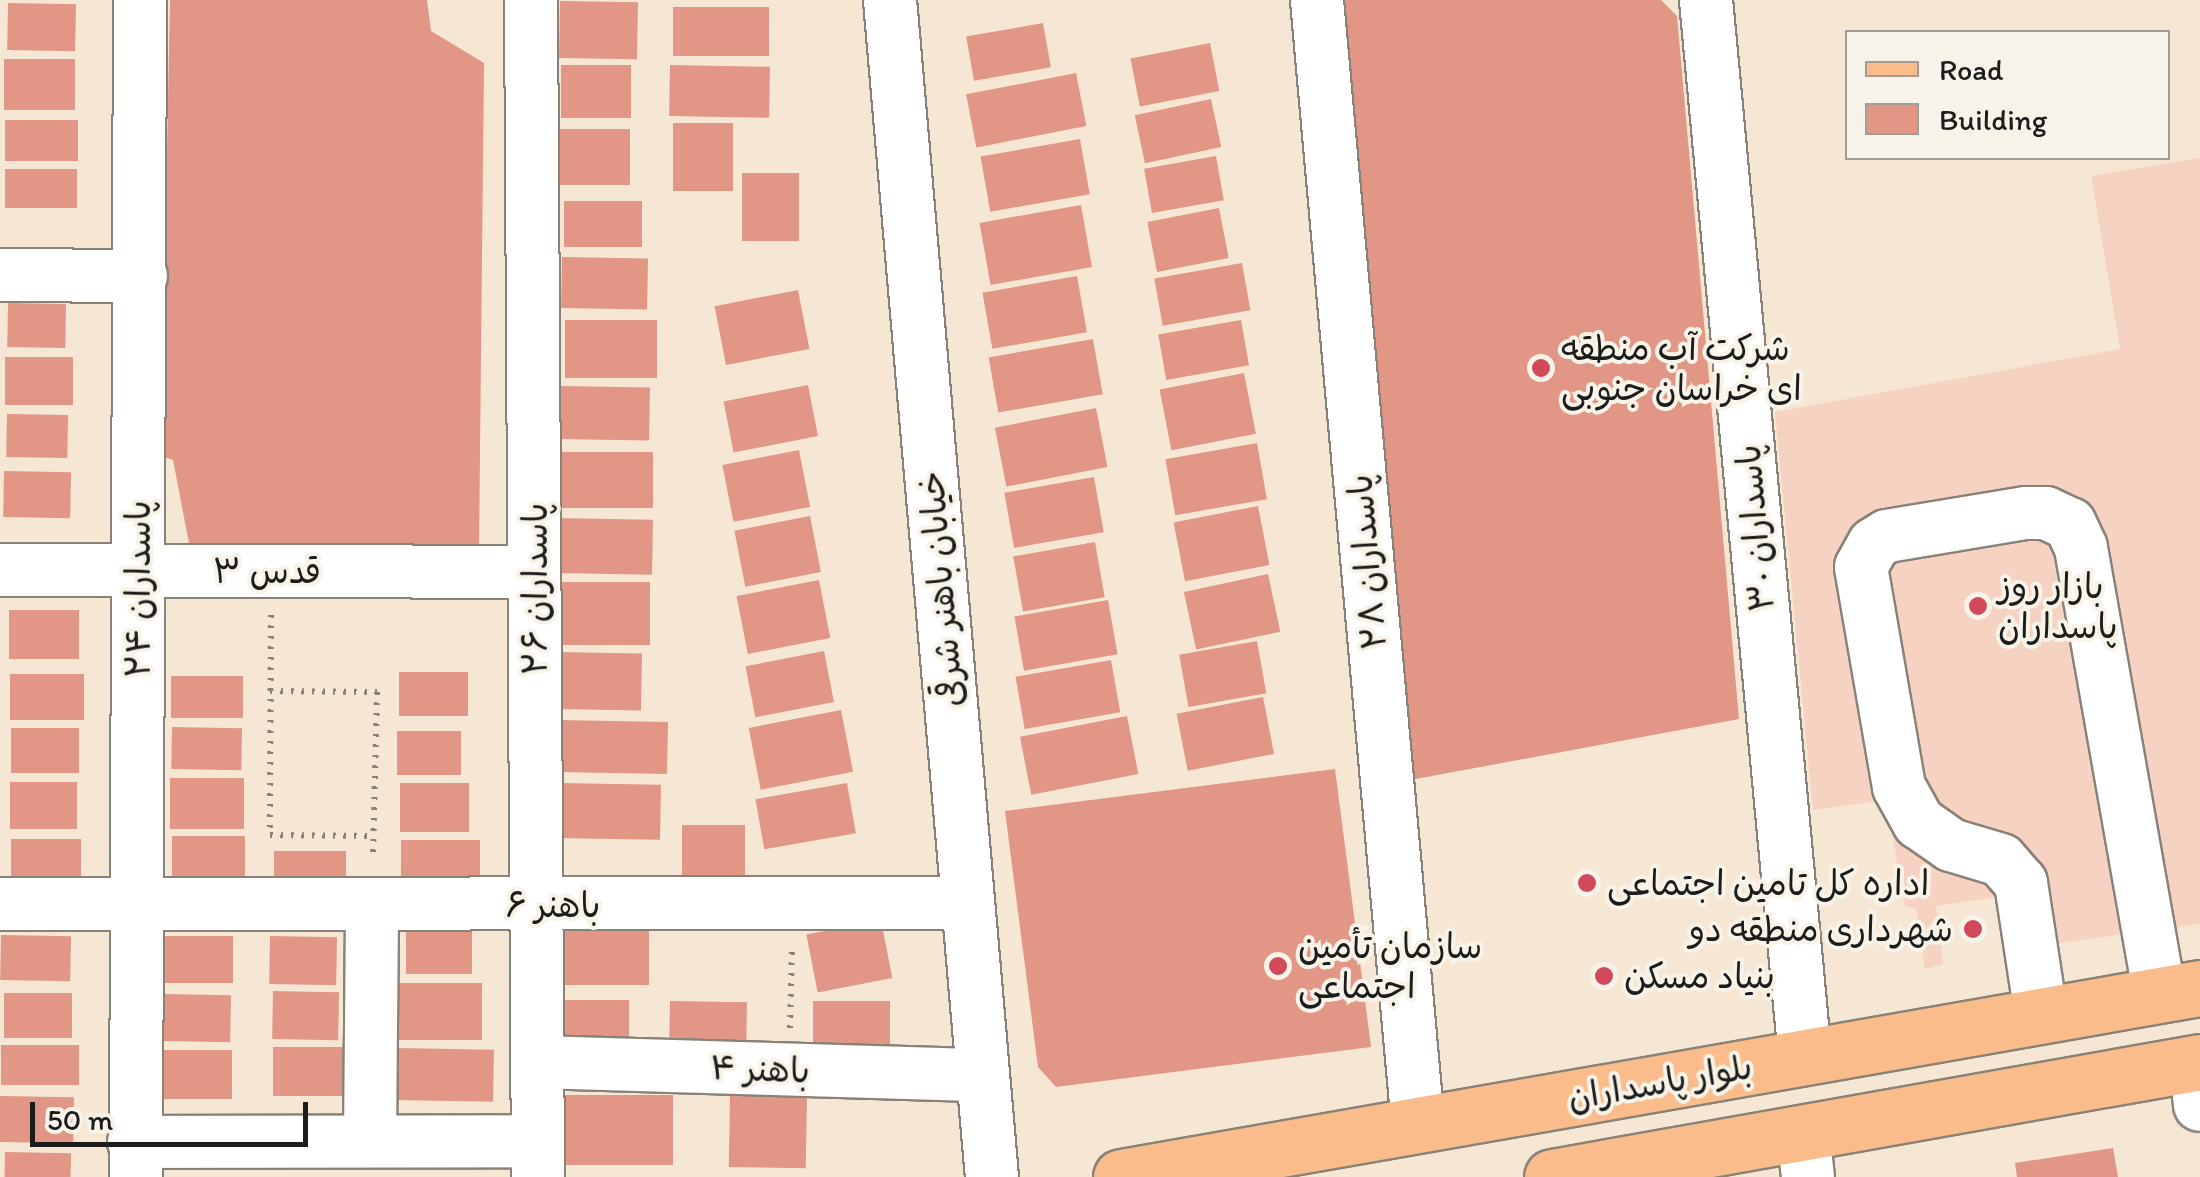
<!DOCTYPE html>
<meta charset="utf-8">
<style>
body{margin:0}
#map{position:relative;width:2200px;height:1177px;overflow:hidden;background:#f6e7d4;font-family:Itim,"Playpen Sans Arabic",sans-serif}
div>[style]{position:absolute}
[style*='--x']{left:calc(var(--x)*1px);top:calc(var(--y)*1px);width:calc(var(--w)*1px);rotate:calc(var(--a)*1deg)}
.built>*{inset:0;background:#f5d2c2}
.building>*{inset:0;background:#e29685;transform-origin:0 0}
.path>*{height:6px;margin-top:-3px;transform-origin:0;background:repeating-linear-gradient(90deg,#898278 0 2.5px,transparent 0 10.5px)}
.roads{filter:drop-shadow(2px 0 #898278) drop-shadow(-2px 0 #898278) drop-shadow(0 2px #898278) drop-shadow(0 -2px #898278)}
.minor>*{height:52px;margin:-26px;padding:0 26px;transform-origin:26px;border-radius:26px;background:#fff}
.major>*{height:55px;margin:-27.5px;padding:0 27.5px;transform-origin:27.5px;border-radius:27.5px;background:#f9bc8a}
.dots>*{width:28px;height:28px;translate:-50% -50%;box-sizing:border-box;border:5px solid #f7f3e8;border-radius:50%}
span{translate:-50% -50%;white-space:nowrap;text-align:center;line-height:1.15;-webkit-text-stroke:8px #f7f3e8;paint-order:stroke}
.poi-label{font-size:35px;color:#1c1c1c}
.left{translate:0 -50%;text-align:left}
.right{translate:-100% -50%;text-align:right}
.street-label{font-size:35px;color:#1c1c1c}
.legend{position:absolute;left:1845px;top:30px;width:325px;height:130px;box-sizing:border-box;background:#f7f3e8;border:2px solid #9f9d96;margin:0;padding:12px 18px;list-style:none;font-size:30px;color:#1c1c1c}
.legend li{display:flex;align-items:center;gap:20px;height:50px}
.legend b{width:50px;border:2px solid #9f9d96}
.scale{position:absolute;left:30px;top:1102px;width:278px;height:45px;box-sizing:border-box;border:5px solid #1c1c1c;border-top:0;padding-left:12px;font-size:30px;line-height:35px;white-space:nowrap;color:#1c1c1c;-webkit-text-stroke:8px #f7f3e8;paint-order:stroke}
</style>
<div id="map">
<div class="built">
<div style="clip-path:polygon(2200px 158px,2200px 924px,2016px 949px,2003px 896px,1936px 906px,1943px 964px,1925px 969px,1916px 909px,1905px 906px,1886px 800px,1813px 810px,1775px 412px,2120px 349px,2091px 176px)"></div>
</div>
<div class="building">
<div style="clip-path:polygon(170px 0,427px 0,431px 31px,484px 63px,479px 550px,189px 543px,173px 460px,161px 456px)"></div>
<div style="clip-path:polygon(1345px 0,1661px 0,1677px 16px,1739px 719px,1405px 781px)"></div>
<div style="left:560px;top:1px;width:78px;height:57px;rotate:1deg"></div>
<div style="left:8px;top:3px;width:68px;height:47px;rotate:1deg"></div>
<div style="left:673px;top:7px;width:96px;height:49px"></div>
<div style="left:1043px;top:23px;width:45px;height:78px;rotate:80deg"></div>
<div style="left:1210px;top:43px;width:49px;height:81px;rotate:79deg"></div>
<div style="left:4px;top:59px;width:71px;height:51px"></div>
<div style="left:561px;top:65px;width:70px;height:53px"></div>
<div style="left:670px;top:65px;width:100px;height:51px;rotate:1deg"></div>
<div style="left:1076px;top:73px;width:54px;height:112px;rotate:79deg"></div>
<div style="left:1211px;top:99px;width:49px;height:78px;rotate:78deg"></div>
<div style="left:5px;top:120px;width:73px;height:41px"></div>
<div style="left:673px;top:123px;width:60px;height:68px"></div>
<div style="left:556px;top:129px;width:74px;height:56px"></div>
<div style="left:1080px;top:139px;width:56px;height:101px;rotate:80deg"></div>
<div style="left:1216px;top:156px;width:45px;height:73px;rotate:80deg"></div>
<div style="left:5px;top:169px;width:72px;height:39px"></div>
<div style="left:742px;top:173px;width:57px;height:68px"></div>
<div style="left:564px;top:201px;width:78px;height:46px"></div>
<div style="left:1081px;top:205px;width:63px;height:103px;rotate:80deg"></div>
<div style="left:1219px;top:208px;width:51px;height:73px;rotate:79deg"></div>
<div style="left:562px;top:257px;width:86px;height:51px;rotate:1deg"></div>
<div style="left:1242px;top:263px;width:48px;height:89px;rotate:80deg"></div>
<div style="left:1077px;top:276px;width:57px;height:96px;rotate:80deg"></div>
<div style="left:798px;top:290px;width:60px;height:85px;rotate:79deg"></div>
<div style="left:8px;top:303px;width:58px;height:44px;rotate:1deg"></div>
<div style="left:565px;top:320px;width:92px;height:58px"></div>
<div style="left:1241px;top:320px;width:46px;height:84px;rotate:80deg"></div>
<div style="left:1093px;top:339px;width:56px;height:106px;rotate:80deg"></div>
<div style="left:5px;top:357px;width:68px;height:48px"></div>
<div style="left:1244px;top:373px;width:62px;height:86px;rotate:79deg"></div>
<div style="left:808px;top:385px;width:52px;height:86px;rotate:79deg"></div>
<div style="left:559px;top:386px;width:91px;height:53px;rotate:1deg"></div>
<div style="left:1096px;top:408px;width:60px;height:103px;rotate:79deg"></div>
<div style="left:7px;top:414px;width:61px;height:43px;rotate:1deg"></div>
<div style="left:1257px;top:443px;width:57px;height:93px;rotate:80deg"></div>
<div style="left:799px;top:450px;width:58px;height:78px;rotate:79deg"></div>
<div style="left:559px;top:452px;width:94px;height:56px"></div>
<div style="left:4px;top:471px;width:67px;height:46px;rotate:1deg"></div>
<div style="left:1094px;top:477px;width:56px;height:91px;rotate:80deg"></div>
<div style="left:1258px;top:506px;width:60px;height:86px;rotate:79deg"></div>
<div style="left:810px;top:516px;width:57px;height:77px;rotate:79deg"></div>
<div style="left:555px;top:518px;width:98px;height:55px;rotate:1deg"></div>
<div style="left:1095px;top:542px;width:56px;height:83px;rotate:80deg"></div>
<div style="left:1268px;top:574px;width:59px;height:86px;rotate:78deg"></div>
<div style="left:819px;top:580px;width:59px;height:84px;rotate:79deg"></div>
<div style="left:556px;top:582px;width:94px;height:63px"></div>
<div style="left:1108px;top:600px;width:55px;height:95px;rotate:80deg"></div>
<div style="left:9px;top:610px;width:70px;height:49px"></div>
<div style="left:1257px;top:641px;width:53px;height:79px;rotate:80deg"></div>
<div style="left:824px;top:651px;width:52px;height:80px;rotate:79deg"></div>
<div style="left:555px;top:652px;width:87px;height:57px;rotate:1deg"></div>
<div style="left:1111px;top:660px;width:53px;height:97px;rotate:80deg"></div>
<div style="left:399px;top:672px;width:69px;height:44px"></div>
<div style="left:10px;top:674px;width:74px;height:46px"></div>
<div style="left:171px;top:676px;width:72px;height:42px"></div>
<div style="left:1263px;top:697px;width:58px;height:88px;rotate:79deg"></div>
<div style="left:841px;top:710px;width:63px;height:94px;rotate:79deg"></div>
<div style="left:1127px;top:716px;width:59px;height:109px;rotate:79deg"></div>
<div style="left:557px;top:720px;width:111px;height:52px;rotate:1deg"></div>
<div style="left:172px;top:727px;width:70px;height:42px;rotate:1deg"></div>
<div style="left:11px;top:728px;width:68px;height:45px"></div>
<div style="left:397px;top:731px;width:64px;height:44px"></div>
<div style="clip-path:polygon(1335px 769px,1371px 1047px,1056px 1087px,1038px 1067px,1005px 811px)"></div>
<div style="left:170px;top:778px;width:74px;height:51px"></div>
<div style="left:10px;top:782px;width:67px;height:47px"></div>
<div style="left:400px;top:783px;width:69px;height:49px"></div>
<div style="left:557px;top:783px;width:104px;height:55px;rotate:1deg"></div>
<div style="left:847px;top:783px;width:51px;height:93px;rotate:80deg"></div>
<div style="left:682px;top:825px;width:63px;height:58px"></div>
<div style="left:172px;top:836px;width:73px;height:48px"></div>
<div style="left:11px;top:839px;width:70px;height:49px"></div>
<div style="left:401px;top:840px;width:79px;height:51px"></div>
<div style="left:274px;top:851px;width:72px;height:53px"></div>
<div style="left:881px;top:920px;width:59px;height:76px;rotate:79deg"></div>
<div style="left:406px;top:926px;width:66px;height:48px"></div>
<div style="left:558px;top:927px;width:91px;height:58px"></div>
<div style="left:1px;top:935px;width:70px;height:45px;rotate:1deg"></div>
<div style="left:165px;top:936px;width:68px;height:47px"></div>
<div style="left:270px;top:936px;width:67px;height:48px;rotate:1deg"></div>
<div style="left:397px;top:983px;width:85px;height:57px"></div>
<div style="left:273px;top:991px;width:66px;height:48px;rotate:1deg"></div>
<div style="left:4px;top:993px;width:68px;height:45px"></div>
<div style="left:163px;top:994px;width:68px;height:47px;rotate:1deg"></div>
<div style="left:557px;top:1000px;width:72px;height:51px"></div>
<div style="left:670px;top:1001px;width:77px;height:51px;rotate:1deg"></div>
<div style="left:813px;top:1001px;width:77px;height:48px"></div>
<div style="left:1px;top:1045px;width:78px;height:40px"></div>
<div style="left:273px;top:1047px;width:78px;height:49px"></div>
<div style="left:395px;top:1048px;width:99px;height:52px;rotate:1deg"></div>
<div style="left:164px;top:1050px;width:68px;height:49px"></div>
<div style="left:552px;top:1095px;width:121px;height:70px"></div>
<div style="left:0;top:1096px;width:74px;height:46px;rotate:1deg"></div>
<div style="left:730px;top:1096px;width:77px;height:71px;rotate:1deg"></div>
<div style="clip-path:polygon(2113px 1148px,2118px 1177px,2017px 1177px,2015px 1163px)"></div>
<div style="left:5px;top:1152px;width:66px;height:25px;rotate:1deg"></div>
</div>
<div class="path">
<div style="--x:271;--y:615;--w:220;--a:90.3"></div>
<div style="--x:270;--y:835;--w:103;--a:0.6"></div>
<div style="--x:270;--y:691;--w:107;--a:0.5"></div>
<div style="--x:377;--y:692;--w:168;--a:91.4"></div>
<div style="--x:790;--y:1028;--w:82;--a:-88.6"></div>
</div>
<div class="roads">
<div class="minor">
<div style="--x:531;--y:0;--w:1177;--a:89.66"></div>
<div style="--x:890;--y:0;--w:1181;--a:85.05"></div>
<div style="--x:1317;--y:0;--w:1130;--a:84.87"></div>
<div style="--x:1706;--y:0;--w:1062;--a:84.65"></div>
<div style="--x:0;--y:275;--w:141;--a:0.4"></div>
<div style="--x:0;--y:570;--w:534;--a:0.21"></div>
<div style="--x:0;--y:904;--w:968;--a:-0.06"></div>
<div style="--x:2041;--y:1014;--w:133;--a:-98.7"></div>
<div style="--x:2021;--y:883;--w:30;--a:-131"></div>
<div style="--x:2001;--y:860;--w:52;--a:-163.3"></div>
<div style="--x:1951;--y:845;--w:39;--a:-145"></div>
<div style="--x:1919;--y:823;--w:41;--a:-119.1"></div>
<div style="--x:1899;--y:787;--w:223;--a:-99.8"></div>
<div style="--x:1861;--y:567;--w:26;--a:-61"></div>
<div style="--x:1874;--y:544;--w:15;--a:-32"></div>
<div style="--x:1887;--y:536;--w:141;--a:-9.4"></div>
<div style="--x:2026;--y:513;--w:20;--a:0"></div>
<div style="--x:2046;--y:513;--w:26;--a:25"></div>
<div style="--x:2070;--y:524;--w:26;--a:65"></div>
<div style="--x:2081;--y:548;--w:453;--a:80"></div>
<div style="--x:538;--y:1062;--w:444;--a:1.7"></div>
<div style="--x:2196;--y:1063;--w:42;--a:84.6"></div>
<div style="--x:1803;--y:1132;--w:45;--a:83.7"></div>
<div style="--x:370;--y:1141;--w:236;--a:-89.5"></div>
<div style="--x:134;--y:1142;--w:404;--a:-0.1"></div>
<div style="--x:136;--y:1177;--w:1177;--a:-89.81"></div>
</div>
<div class="major">
<div style="--x:1121;--y:1177;--w:1095;--a:-9.94"></div>
<div style="--x:1552;--y:1177;--w:658;--a:-10.06"></div>
</div>
</div>
<div class="dots">
<div style="left:1541px;top:368px;background:#d1495b"></div>
<div style="left:1978px;top:606px;background:#d1495b"></div>
<div style="left:1587px;top:883px;background:#d1495b"></div>
<div style="left:1973px;top:929px;background:#d1495b"></div>
<div style="left:1278px;top:966px;background:#d1495b"></div>
<div style="left:1604px;top:976px;background:#d1495b"></div>
</div>
<div class="poi-label">
<span class="left" style="left:1561px;top:368px">شرکت آب منطقه<br>ای خراسان جنوبی</span>
<span class="left" style="left:1998px;top:606px">بازار روز<br>پاسداران</span>
<span class="left" style="left:1607px;top:883px">اداره کل تامین اجتماعی</span>
<span class="right" style="left:1953px;top:929px">شهرداری منطقه دو</span>
<span class="left" style="left:1298px;top:966px">سازمان تأمین<br>اجتماعی</span>
<span class="left" style="left:1624px;top:976px">بنیاد مسکن</span>
</div>
<div class="street-label">
<span style="left:1755px;top:528px;rotate:-95deg">پاسداران ۳۰</span>
<span style="left:1367px;top:562px;rotate:-95deg">پاسداران ۲۸</span>
<span style="left:267px;top:571px">قدس ۳</span>
<span style="left:138px;top:589px;rotate:-90deg">پاسداران ۲۴</span>
<span style="left:535px;top:589px;rotate:-90deg">پاسداران ۲۶</span>
<span style="left:941px;top:589px;rotate:-95deg">خیابان باهنر شرقی</span>
<span style="left:553px;top:905px">باهنر ۶</span>
<span style="left:760px;top:1069px;rotate:2deg">باهنر ۴</span>
<span style="left:1660px;top:1082px;rotate:-10deg">بلوار پاسداران</span>
</div>
<ul class="legend">
<li><b style="height:12px;background:#f9bc8a"></b>Road</li>
<li><b style="height:28px;background:#e29685"></b>Building</li>
</ul>
<div class="scale">50 m</div>
</div>
